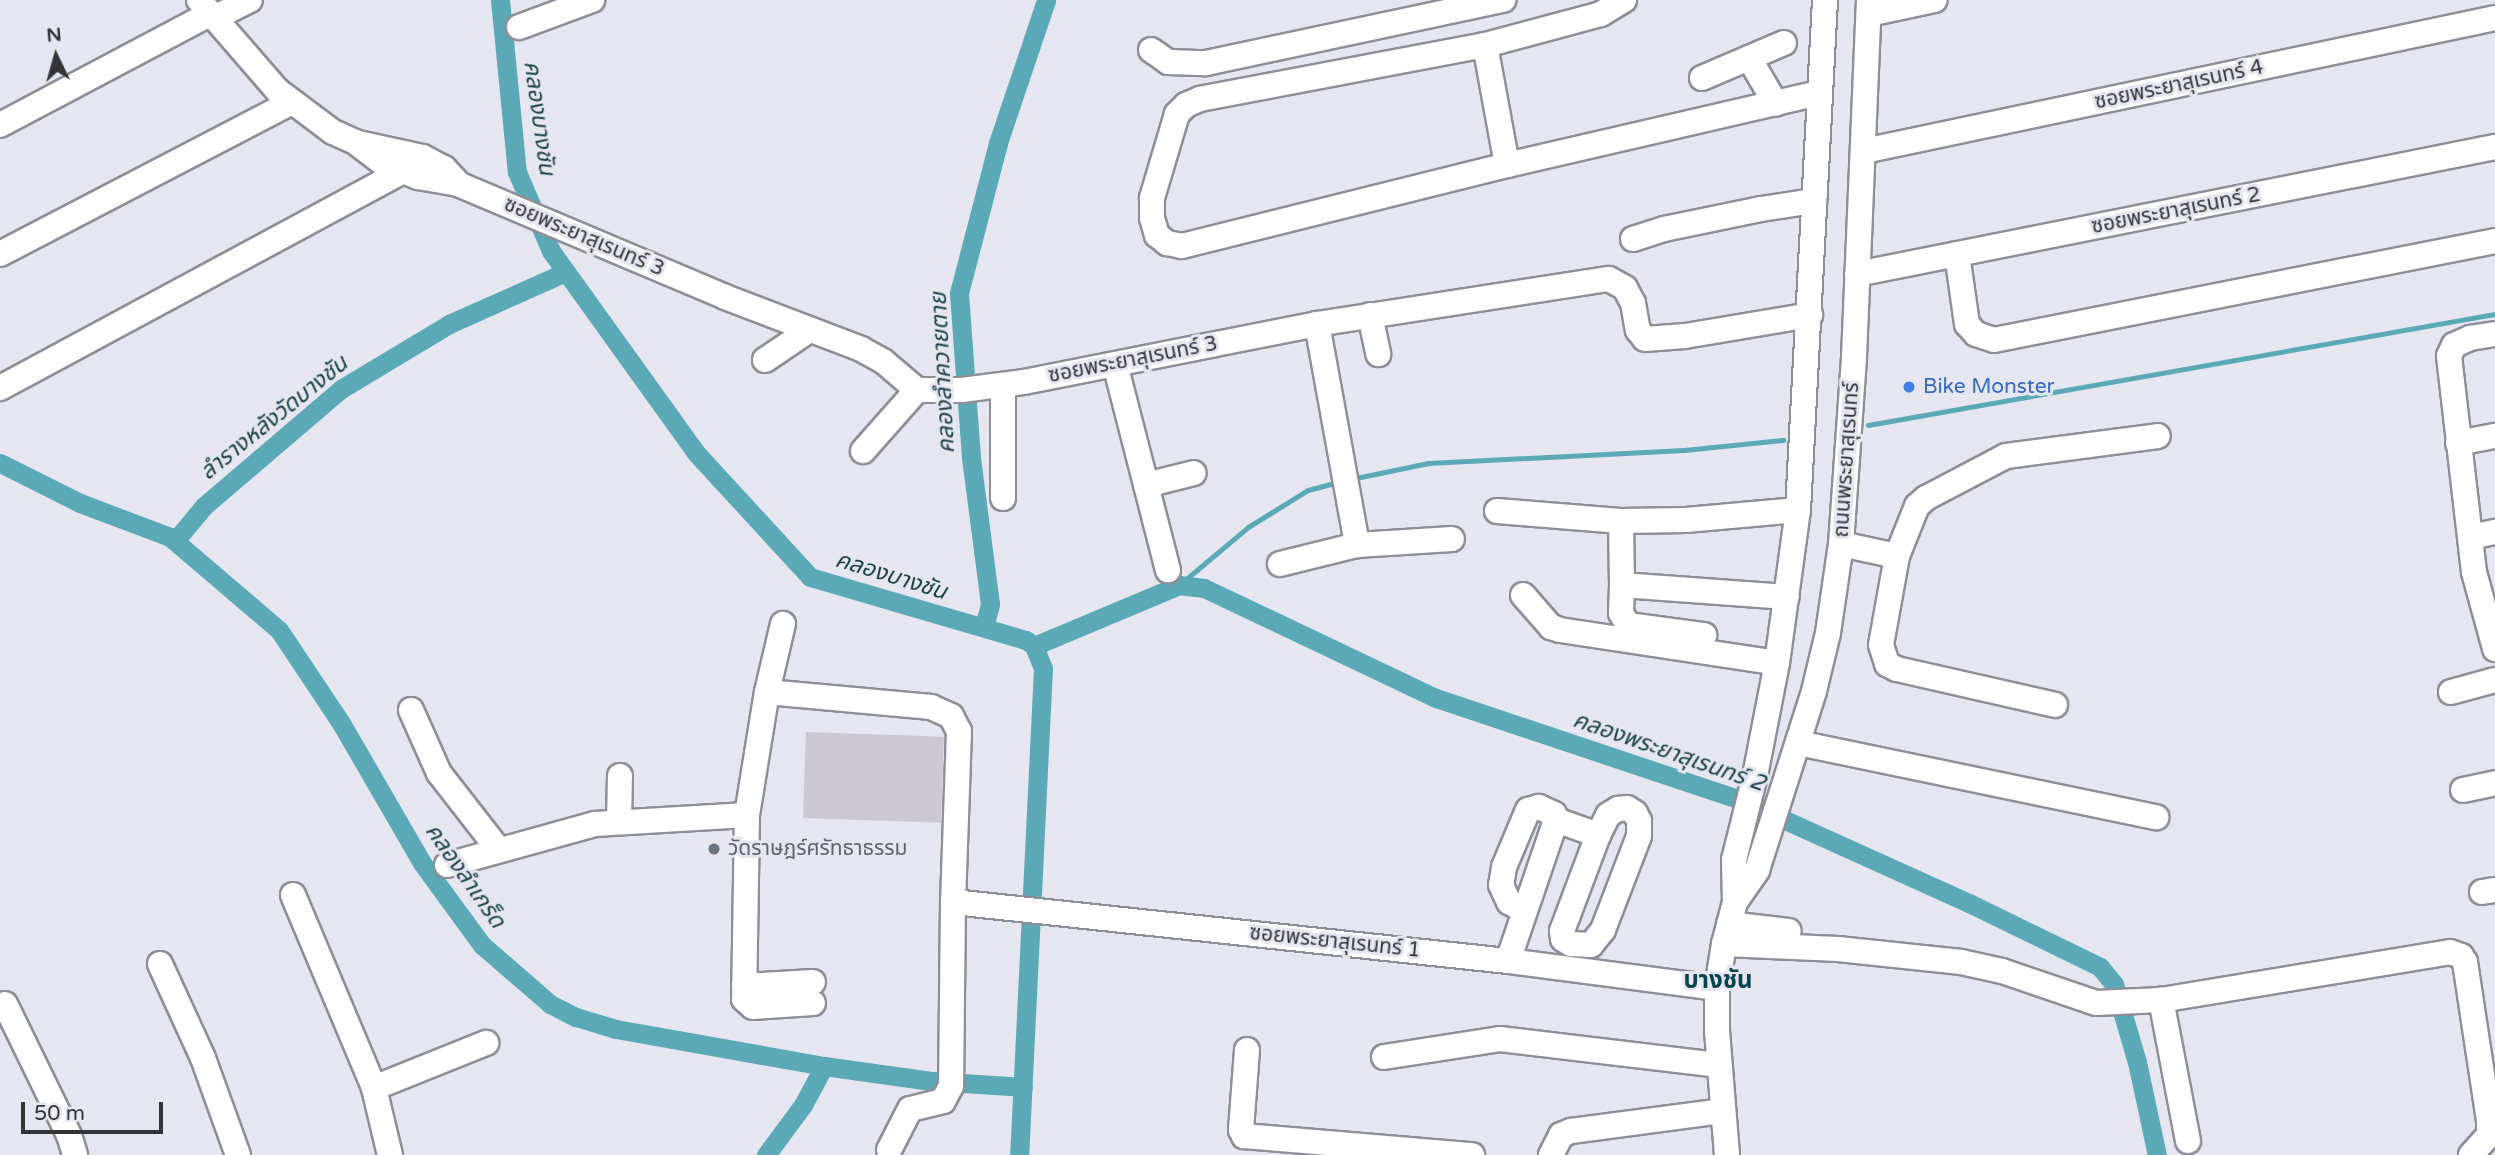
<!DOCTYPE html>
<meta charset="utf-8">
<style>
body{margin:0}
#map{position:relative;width:2495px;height:1155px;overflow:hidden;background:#e5e6f0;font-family:"Varela Round","Noto Sans Thai",sans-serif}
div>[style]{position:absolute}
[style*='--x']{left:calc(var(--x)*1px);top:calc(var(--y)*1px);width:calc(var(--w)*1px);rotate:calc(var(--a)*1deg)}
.stream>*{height:5px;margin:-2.5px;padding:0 2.5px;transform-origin:2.5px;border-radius:2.5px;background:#5ba9b7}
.canal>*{height:19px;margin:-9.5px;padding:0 9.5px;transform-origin:9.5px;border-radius:9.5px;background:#5ba9b7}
.building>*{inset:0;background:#cbc8d1;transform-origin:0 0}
.roads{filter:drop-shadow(2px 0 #8e8e97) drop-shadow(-2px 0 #8e8e97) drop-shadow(0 2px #8e8e97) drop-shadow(0 -2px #8e8e97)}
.minor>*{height:24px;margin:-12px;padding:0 12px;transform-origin:12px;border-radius:12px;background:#fff}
.dots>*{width:19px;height:19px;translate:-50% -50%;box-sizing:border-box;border:4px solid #e5e6f0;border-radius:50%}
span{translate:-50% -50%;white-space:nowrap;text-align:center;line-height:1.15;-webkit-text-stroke:6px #e5e6f0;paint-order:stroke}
.street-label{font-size:21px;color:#343438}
.shop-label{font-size:21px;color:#366cbe}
.left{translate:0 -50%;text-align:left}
.worship-label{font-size:21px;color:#5b616d}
.water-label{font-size:23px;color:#1c4248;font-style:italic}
.quarter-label{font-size:24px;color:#074450;font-weight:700}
.north{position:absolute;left:21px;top:21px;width:70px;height:70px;-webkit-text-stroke:5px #e5e6f0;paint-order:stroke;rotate:355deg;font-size:19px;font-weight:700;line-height:28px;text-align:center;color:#343438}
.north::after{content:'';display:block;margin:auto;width:24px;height:32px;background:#343438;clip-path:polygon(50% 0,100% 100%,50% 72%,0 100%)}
.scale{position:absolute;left:21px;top:1102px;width:142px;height:32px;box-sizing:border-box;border:4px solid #343438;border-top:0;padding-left:9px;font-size:21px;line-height:24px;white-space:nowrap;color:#343438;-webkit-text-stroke:5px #e5e6f0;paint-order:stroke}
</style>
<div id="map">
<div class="stream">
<div style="--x:1868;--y:425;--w:637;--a:-10.04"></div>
<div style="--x:1351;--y:479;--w:79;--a:-11.7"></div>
<div style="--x:1428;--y:463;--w:256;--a:-2.9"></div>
<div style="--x:1684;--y:450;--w:100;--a:-5.8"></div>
<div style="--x:1179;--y:585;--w:90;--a:-40"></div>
<div style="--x:1248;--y:527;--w:70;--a:-31.7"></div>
<div style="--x:1308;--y:490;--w:31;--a:-15"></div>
</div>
<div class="canal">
<div style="--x:500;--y:0;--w:173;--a:84.4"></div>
<div style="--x:517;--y:172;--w:86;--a:66.7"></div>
<div style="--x:551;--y:251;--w:250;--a:54.3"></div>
<div style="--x:697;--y:454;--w:167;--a:47.4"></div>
<div style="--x:810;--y:577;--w:225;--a:16.3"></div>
<div style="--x:1026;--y:640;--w:10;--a:37"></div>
<div style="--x:1034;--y:646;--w:24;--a:68"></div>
<div style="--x:1043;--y:668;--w:488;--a:92.8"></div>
<div style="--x:0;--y:463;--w:89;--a:26.6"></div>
<div style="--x:80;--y:503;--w:96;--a:20.7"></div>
<div style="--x:170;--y:537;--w:143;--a:40.5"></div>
<div style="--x:279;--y:630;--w:112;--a:56.3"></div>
<div style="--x:341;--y:723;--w:162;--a:59.9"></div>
<div style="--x:422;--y:863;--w:102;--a:53.8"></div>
<div style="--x:482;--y:945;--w:90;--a:40.9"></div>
<div style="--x:550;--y:1004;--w:29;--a:27"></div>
<div style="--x:576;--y:1017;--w:42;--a:16.7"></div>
<div style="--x:616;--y:1029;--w:211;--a:10.1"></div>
<div style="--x:824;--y:1066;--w:108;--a:8"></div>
<div style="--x:931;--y:1081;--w:92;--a:3.7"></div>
<div style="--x:175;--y:541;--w:45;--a:-50.4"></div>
<div style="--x:204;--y:506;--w:180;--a:-40.5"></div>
<div style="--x:341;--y:389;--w:126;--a:-31"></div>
<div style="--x:449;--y:324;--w:128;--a:-24"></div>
<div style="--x:984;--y:627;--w:24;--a:-75"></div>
<div style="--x:990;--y:604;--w:148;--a:-97.4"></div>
<div style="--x:971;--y:457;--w:164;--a:-94.2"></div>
<div style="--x:959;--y:293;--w:155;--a:-75.4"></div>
<div style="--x:998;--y:143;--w:151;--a:-71.4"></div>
<div style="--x:1034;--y:646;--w:157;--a:-22.8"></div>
<div style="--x:1179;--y:585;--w:25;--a:7"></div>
<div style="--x:1204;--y:588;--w:257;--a:25.4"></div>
<div style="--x:1436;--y:698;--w:324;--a:18.5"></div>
<div style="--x:1743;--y:801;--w:248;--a:24.3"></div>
<div style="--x:1969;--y:903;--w:146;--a:26"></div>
<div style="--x:2100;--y:967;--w:22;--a:51"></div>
<div style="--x:2114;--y:984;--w:81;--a:73.6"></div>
<div style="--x:2137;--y:1062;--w:95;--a:77.9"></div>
<div style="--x:766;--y:1155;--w:62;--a:-53.5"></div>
<div style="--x:803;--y:1105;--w:44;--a:-61.7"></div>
</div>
<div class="building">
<div style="left:806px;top:732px;width:138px;height:86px;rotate:2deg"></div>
</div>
<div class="roads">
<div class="minor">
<div style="--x:199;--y:0;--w:119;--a:49.1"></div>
<div style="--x:277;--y:90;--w:70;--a:36.9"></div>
<div style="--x:333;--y:132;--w:24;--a:24"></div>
<div style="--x:355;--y:142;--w:35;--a:37"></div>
<div style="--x:383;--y:163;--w:38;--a:22"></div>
<div style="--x:418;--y:177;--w:41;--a:9.9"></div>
<div style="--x:458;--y:184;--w:290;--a:22.9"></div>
<div style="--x:725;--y:297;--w:146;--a:20.9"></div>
<div style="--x:861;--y:349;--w:25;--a:29"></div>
<div style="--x:883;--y:361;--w:45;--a:40.5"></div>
<div style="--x:917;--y:390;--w:45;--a:0"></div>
<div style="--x:962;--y:390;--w:63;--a:-7.4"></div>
<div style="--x:1024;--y:382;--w:299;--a:-11.2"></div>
<div style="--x:1317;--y:324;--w:295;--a:-8.8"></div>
<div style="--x:1609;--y:279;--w:18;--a:29"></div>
<div style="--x:1625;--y:288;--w:17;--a:62"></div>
<div style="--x:1633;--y:303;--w:27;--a:80"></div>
<div style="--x:1638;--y:330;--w:11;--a:52"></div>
<div style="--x:1645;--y:339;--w:40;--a:-4.3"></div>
<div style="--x:1685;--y:336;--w:127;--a:-9.5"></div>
<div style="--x:1624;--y:0;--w:27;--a:149"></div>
<div style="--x:1601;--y:14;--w:120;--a:165"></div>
<div style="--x:1485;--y:45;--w:290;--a:169.3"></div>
<div style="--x:1200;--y:99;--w:15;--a:157"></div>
<div style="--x:1186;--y:105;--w:13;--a:135"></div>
<div style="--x:1177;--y:114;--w:88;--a:106.6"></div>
<div style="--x:1152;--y:198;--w:20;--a:90"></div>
<div style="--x:1152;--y:218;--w:18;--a:74"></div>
<div style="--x:1157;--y:235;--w:13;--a:39"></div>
<div style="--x:1167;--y:243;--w:15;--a:11"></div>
<div style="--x:1182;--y:246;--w:335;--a:-14"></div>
<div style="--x:1507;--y:165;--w:321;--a:-13"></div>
<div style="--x:1869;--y:14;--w:67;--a:-12"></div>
<div style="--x:214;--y:18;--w:40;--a:-26.6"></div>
<div style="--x:519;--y:27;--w:78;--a:-20.3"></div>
<div style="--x:1485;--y:45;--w:122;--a:79.6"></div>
<div style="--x:1151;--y:50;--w:21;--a:35"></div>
<div style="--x:1168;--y:62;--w:38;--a:2"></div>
<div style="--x:1206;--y:63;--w:304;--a:-12"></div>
<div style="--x:1749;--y:58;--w:53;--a:59.6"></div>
<div style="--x:1702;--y:78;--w:89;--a:-23.1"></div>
<div style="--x:0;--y:125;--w:238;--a:-27.9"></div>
<div style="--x:358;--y:143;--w:66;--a:12.2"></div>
<div style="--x:423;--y:157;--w:24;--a:28"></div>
<div style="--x:444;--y:168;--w:21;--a:47"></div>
<div style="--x:1864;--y:151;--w:645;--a:-11.9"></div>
<div style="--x:1633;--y:239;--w:33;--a:-18"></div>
<div style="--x:1664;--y:229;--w:99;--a:-11.7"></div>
<div style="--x:1761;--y:209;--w:54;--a:-8.6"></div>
<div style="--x:0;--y:254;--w:329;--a:-27.5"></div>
<div style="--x:1957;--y:254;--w:71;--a:81.9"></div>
<div style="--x:1967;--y:324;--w:13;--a:48"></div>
<div style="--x:1976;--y:334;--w:19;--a:18"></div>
<div style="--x:1994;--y:340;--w:511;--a:-11.18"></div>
<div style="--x:1857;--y:274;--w:651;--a:-11.26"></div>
<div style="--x:1370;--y:315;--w:40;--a:78"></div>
<div style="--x:1317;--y:324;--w:225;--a:79.7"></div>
<div style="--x:1357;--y:545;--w:95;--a:-3.6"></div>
<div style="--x:2495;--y:334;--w:25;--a:171"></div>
<div style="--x:2470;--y:338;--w:17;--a:156"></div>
<div style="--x:2454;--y:345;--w:12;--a:114"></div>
<div style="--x:2449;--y:356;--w:217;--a:83.4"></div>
<div style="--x:2474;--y:572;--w:80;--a:74.7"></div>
<div style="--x:765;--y:360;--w:52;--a:-34"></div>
<div style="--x:1115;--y:364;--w:213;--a:75.6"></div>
<div style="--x:0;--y:388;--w:455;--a:-28.3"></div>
<div style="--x:2458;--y:443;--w:38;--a:-11"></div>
<div style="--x:863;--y:451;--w:81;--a:-48.5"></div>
<div style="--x:1146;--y:485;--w:49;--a:-14"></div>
<div style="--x:1003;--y:498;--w:113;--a:-90"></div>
<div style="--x:1497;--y:511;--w:124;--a:4.6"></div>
<div style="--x:1621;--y:521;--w:65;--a:-0.9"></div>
<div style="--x:1686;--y:520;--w:112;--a:-5.1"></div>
<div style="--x:1621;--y:521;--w:64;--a:89.1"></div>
<div style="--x:1622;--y:585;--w:165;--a:4.2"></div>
<div style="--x:2471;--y:537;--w:25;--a:-12"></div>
<div style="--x:1841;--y:544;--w:57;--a:12.1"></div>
<div style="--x:1897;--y:556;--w:54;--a:-68.2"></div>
<div style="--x:1917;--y:506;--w:12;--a:-42"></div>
<div style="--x:1926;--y:498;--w:90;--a:-27.7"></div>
<div style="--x:2006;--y:456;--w:153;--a:-7.5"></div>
<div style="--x:1897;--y:556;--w:90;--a:100.2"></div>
<div style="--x:1881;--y:645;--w:20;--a:72"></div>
<div style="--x:1887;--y:664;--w:11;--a:27"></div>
<div style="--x:1897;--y:669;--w:162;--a:12.8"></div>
<div style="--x:1280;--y:564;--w:79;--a:-13.9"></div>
<div style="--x:1622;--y:585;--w:28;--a:92"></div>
<div style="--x:1621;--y:613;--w:14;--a:60"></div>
<div style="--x:1628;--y:625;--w:77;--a:7.5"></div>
<div style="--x:1523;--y:595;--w:43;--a:48.8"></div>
<div style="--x:1551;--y:627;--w:9;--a:18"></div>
<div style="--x:1560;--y:630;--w:219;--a:8.6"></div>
<div style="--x:767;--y:692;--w:165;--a:5.2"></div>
<div style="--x:931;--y:707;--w:22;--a:24"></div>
<div style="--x:951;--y:716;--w:17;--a:62"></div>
<div style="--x:959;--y:731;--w:171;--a:92"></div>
<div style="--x:953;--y:902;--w:184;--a:90.6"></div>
<div style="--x:951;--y:1086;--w:17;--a:118"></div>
<div style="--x:943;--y:1101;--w:34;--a:166"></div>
<div style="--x:910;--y:1109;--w:46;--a:117.1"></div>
<div style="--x:2451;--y:692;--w:46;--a:-15.3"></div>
<div style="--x:411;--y:710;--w:69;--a:66"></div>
<div style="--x:439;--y:773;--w:98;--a:52.1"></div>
<div style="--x:1798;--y:743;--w:366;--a:11.7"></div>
<div style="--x:2463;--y:790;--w:33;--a:-12"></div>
<div style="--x:1627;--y:808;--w:9;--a:32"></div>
<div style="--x:1635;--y:813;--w:9;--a:63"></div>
<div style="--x:1639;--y:821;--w:15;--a:90"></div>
<div style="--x:1639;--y:836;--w:101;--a:111"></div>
<div style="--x:1603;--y:930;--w:19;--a:129"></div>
<div style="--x:1591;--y:945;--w:20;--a:-177"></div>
<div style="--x:1571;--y:944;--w:9;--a:-148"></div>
<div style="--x:1563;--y:939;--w:8;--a:-97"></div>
<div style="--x:1562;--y:931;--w:103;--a:-69.4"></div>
<div style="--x:1598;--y:835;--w:22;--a:-63"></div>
<div style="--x:1608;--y:815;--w:12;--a:-31"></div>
<div style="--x:1618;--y:809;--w:9;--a:-6"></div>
<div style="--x:747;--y:815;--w:184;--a:90.9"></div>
<div style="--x:744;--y:999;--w:12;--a:42"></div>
<div style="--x:753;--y:1007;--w:60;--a:-3.8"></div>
<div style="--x:1556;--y:820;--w:45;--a:19.7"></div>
<div style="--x:619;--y:822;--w:46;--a:-88.8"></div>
<div style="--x:447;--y:865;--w:154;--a:-15.5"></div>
<div style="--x:595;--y:824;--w:152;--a:-3.4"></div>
<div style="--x:747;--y:815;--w:125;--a:-80.8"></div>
<div style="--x:767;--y:692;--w:70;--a:-76.8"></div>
<div style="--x:2482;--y:892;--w:13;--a:-9"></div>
<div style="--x:293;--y:895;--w:209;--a:67.2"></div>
<div style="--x:374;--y:1088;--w:69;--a:76.6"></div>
<div style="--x:953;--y:902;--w:558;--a:6.07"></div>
<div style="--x:1508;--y:961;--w:211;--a:7.4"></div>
<div style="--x:1735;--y:902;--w:39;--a:-55"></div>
<div style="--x:1757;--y:870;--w:188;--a:-72.3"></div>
<div style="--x:1814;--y:691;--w:60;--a:-76.4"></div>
<div style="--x:1828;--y:633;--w:90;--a:-81.7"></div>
<div style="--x:1841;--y:544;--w:187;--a:-86"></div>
<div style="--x:1854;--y:357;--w:357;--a:-87.6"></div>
<div style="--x:1729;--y:924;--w:60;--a:6.7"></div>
<div style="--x:1724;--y:944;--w:114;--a:2.5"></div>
<div style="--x:1838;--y:949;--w:124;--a:6"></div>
<div style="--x:1961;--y:962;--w:42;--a:12.4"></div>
<div style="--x:2002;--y:971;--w:99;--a:18.8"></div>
<div style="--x:2096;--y:1003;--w:65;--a:-2.6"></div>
<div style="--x:1508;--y:961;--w:149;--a:-71.2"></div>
<div style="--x:1556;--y:820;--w:6;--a:-108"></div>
<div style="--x:1554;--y:814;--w:17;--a:-155"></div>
<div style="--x:1539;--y:807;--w:11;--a:165"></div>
<div style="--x:1528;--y:810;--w:62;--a:112.8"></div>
<div style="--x:1504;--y:867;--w:18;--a:99"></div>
<div style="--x:1501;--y:885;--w:19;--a:65"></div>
<div style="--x:1509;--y:902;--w:18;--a:29"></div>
<div style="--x:160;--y:964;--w:103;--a:65.4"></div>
<div style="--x:203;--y:1058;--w:103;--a:70.2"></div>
<div style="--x:744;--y:986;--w:69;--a:-3.3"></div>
<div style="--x:5;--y:1004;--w:146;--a:64"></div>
<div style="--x:69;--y:1135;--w:21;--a:73"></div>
<div style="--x:1247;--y:1050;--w:80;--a:94.3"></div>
<div style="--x:1241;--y:1130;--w:7;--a:63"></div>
<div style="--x:1244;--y:1136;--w:229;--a:4.8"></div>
<div style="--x:1384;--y:1057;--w:117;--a:-8.8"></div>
<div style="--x:1500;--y:1039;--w:221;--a:6.8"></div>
<div style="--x:374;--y:1088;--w:121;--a:-21.9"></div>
<div style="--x:2188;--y:1141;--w:144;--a:-100.8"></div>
<div style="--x:2161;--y:1000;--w:293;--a:-9.4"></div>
<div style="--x:2450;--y:952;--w:12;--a:20"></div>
<div style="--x:2461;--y:956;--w:7;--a:56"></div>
<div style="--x:2465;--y:962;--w:160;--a:81.4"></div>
<div style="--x:2489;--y:1120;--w:15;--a:90"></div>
<div style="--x:2489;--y:1135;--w:27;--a:132"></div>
<div style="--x:1551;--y:1155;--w:22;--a:-63"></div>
<div style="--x:1561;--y:1135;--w:11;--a:-22"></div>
<div style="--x:1571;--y:1131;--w:152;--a:-7.5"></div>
<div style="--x:1727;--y:1155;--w:124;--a:-94.6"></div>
<div style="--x:1717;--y:1031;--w:43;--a:-90"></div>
<div style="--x:1717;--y:988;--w:45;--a:-81"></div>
<div style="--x:1724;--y:944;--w:43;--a:-75.3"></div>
<div style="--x:1735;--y:902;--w:42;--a:-91.4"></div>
<div style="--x:1734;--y:860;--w:87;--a:-76"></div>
<div style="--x:1755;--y:776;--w:115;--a:-79"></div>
<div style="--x:1777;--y:663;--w:154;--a:-82.2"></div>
<div style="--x:1798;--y:510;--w:511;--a:-86.97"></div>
</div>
</div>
<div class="dots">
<div style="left:1909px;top:387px;background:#3f7fe0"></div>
<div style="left:714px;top:849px;background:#6b7280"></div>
</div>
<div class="street-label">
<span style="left:2179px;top:85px;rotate:-12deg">ซอยพระยาสุเรนทร์ 4</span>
<span style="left:2176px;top:211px;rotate:-11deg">ซอยพระยาสุเรนทร์ 2</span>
<span style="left:584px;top:237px;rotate:23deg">ซอยพระยาสุเรนทร์ 3</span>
<span style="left:1133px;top:360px;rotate:-11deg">ซอยพระยาสุเรนทร์ 3</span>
<span style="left:1847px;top:460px;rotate:-86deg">ถนนพระยาสุเรนทร์</span>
<span style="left:1335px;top:942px;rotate:6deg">ซอยพระยาสุเรนทร์ 1</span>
</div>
<div class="shop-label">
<span class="left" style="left:1923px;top:387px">Bike Monster</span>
</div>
<div class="worship-label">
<span class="left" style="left:728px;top:849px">วัดราษฎร์ศรัทธาธรรม</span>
</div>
<div class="water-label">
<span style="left:539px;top:118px;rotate:82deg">คลองบางชัน</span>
<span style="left:943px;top:373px;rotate:-93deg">คลองลำควายตาย</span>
<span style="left:274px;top:418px;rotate:-39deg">ลำรางหลังวัดบางชัน</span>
<span style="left:891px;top:576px;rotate:17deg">คลองบางชัน</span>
<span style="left:1669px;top:752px;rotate:19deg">คลองพระยาสุเรนทร์ 2</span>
<span style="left:465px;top:876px;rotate:55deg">คลองลำเกร็ด</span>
</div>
<div class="quarter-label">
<span style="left:1718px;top:981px">บางชัน</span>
</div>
<div class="north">N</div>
<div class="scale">50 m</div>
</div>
